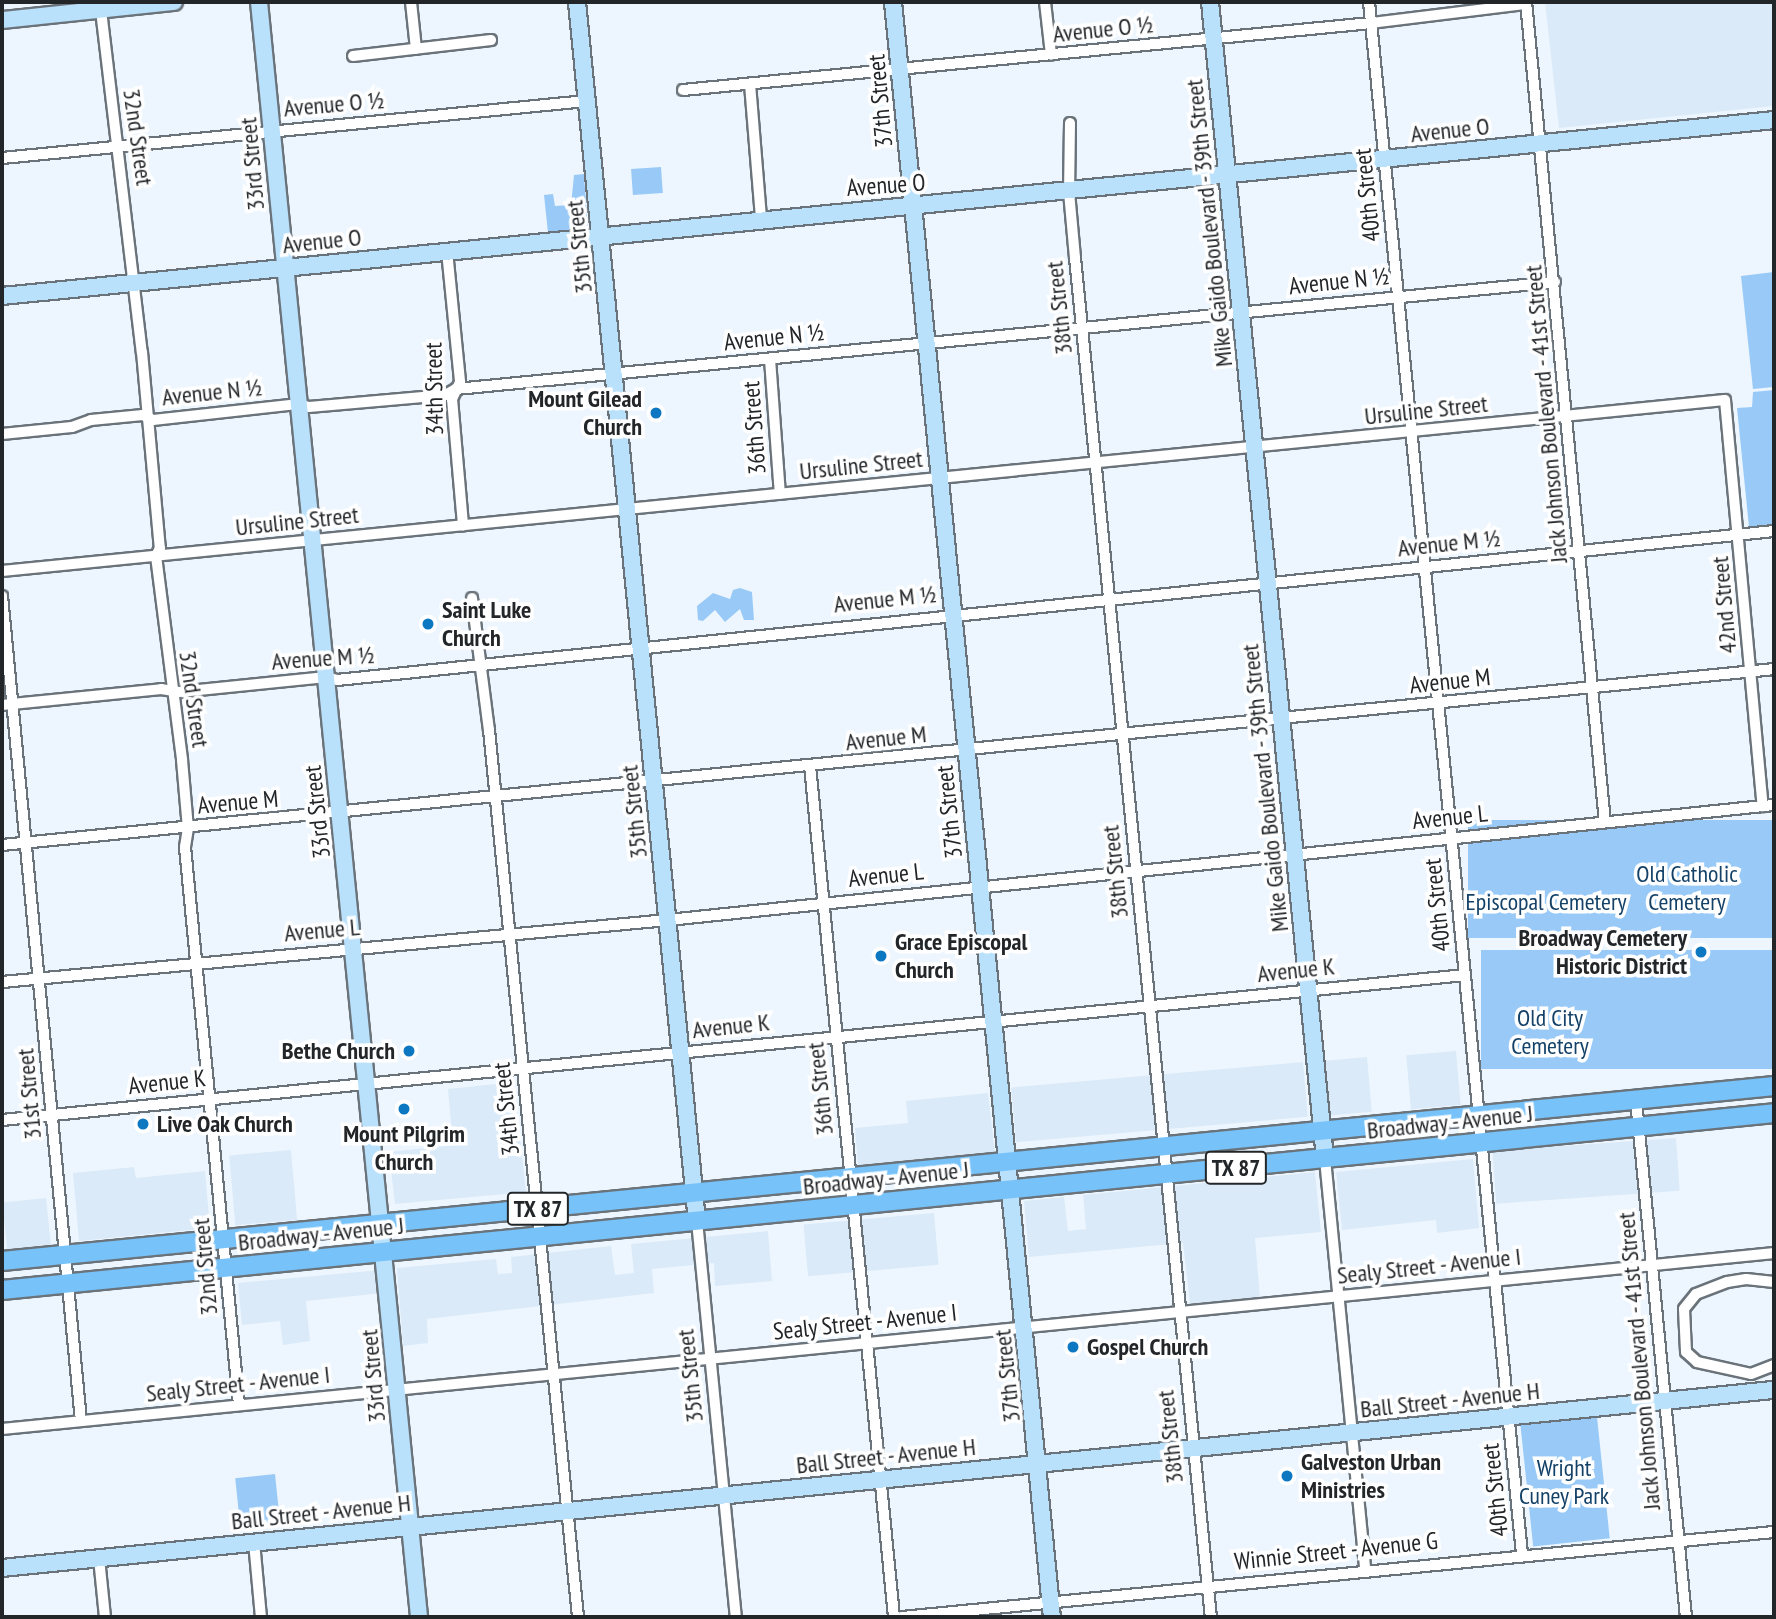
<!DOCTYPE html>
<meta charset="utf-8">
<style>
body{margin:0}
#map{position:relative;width:1776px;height:1619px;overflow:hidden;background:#edf6fe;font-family:"PT Sans Narrow",sans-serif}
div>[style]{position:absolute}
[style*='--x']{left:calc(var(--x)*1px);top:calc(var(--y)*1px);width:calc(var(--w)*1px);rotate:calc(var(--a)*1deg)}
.built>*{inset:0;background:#dbeaf8;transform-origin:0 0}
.green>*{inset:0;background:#99caf7;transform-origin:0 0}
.roads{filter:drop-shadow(2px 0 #6b737a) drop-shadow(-2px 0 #6b737a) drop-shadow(0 2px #6b737a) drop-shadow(0 -2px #6b737a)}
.street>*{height:10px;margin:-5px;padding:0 5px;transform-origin:5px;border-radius:5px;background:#fff}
.secondary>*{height:16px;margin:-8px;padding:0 8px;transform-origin:8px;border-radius:8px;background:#bae1fc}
.primary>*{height:18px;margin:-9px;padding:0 9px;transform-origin:9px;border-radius:9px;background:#76c2f9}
.dots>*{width:19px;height:19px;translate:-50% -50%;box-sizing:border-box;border:4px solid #fff;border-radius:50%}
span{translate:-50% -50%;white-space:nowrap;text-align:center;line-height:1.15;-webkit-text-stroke:7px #fff;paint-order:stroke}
.shield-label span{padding:2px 5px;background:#fff;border:2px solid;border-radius:5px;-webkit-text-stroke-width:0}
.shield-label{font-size:23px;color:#232629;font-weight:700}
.street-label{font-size:24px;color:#232629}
.poi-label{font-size:24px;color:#232629;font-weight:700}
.right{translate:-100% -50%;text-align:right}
.left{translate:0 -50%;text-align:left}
.park-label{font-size:24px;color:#134167}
.frame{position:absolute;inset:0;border:4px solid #232629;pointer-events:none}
</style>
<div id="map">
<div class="built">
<div style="clip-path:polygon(1545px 2px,1774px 2px,1774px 106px,1559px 128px)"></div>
<div style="left:1456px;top:1051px;width:54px;height:50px;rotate:85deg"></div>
<div style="left:1367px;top:1057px;width:55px;height:42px;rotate:85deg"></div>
<div style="left:1303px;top:1062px;width:55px;height:293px;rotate:85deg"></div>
<div style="clip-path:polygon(514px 1082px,526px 1192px,395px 1204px,389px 1152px,453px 1145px,448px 1089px)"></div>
<div style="clip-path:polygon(988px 1093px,995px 1153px,858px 1166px,855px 1128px,908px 1123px,906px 1101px)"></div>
<div style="left:1676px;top:1138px;width:53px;height:184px;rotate:86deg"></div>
<div style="left:291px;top:1150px;width:70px;height:62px;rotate:85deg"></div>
<div style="clip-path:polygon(1473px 1159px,1479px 1228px,1437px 1233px,1436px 1220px,1342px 1230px,1336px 1172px)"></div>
<div style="clip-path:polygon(134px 1167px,136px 1178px,205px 1171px,210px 1228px,79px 1241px,73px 1173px)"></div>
<div style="clip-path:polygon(1315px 1172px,1321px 1232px,1255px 1238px,1260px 1298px,1190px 1304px,1183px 1243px,1029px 1257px,1024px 1201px,1064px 1197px,1068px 1231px,1086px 1229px,1083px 1195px)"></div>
<div style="left:46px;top:1198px;width:47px;height:44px;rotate:84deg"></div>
<div style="left:934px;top:1213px;width:52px;height:131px;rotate:85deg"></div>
<div style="clip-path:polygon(768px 1231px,772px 1281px,715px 1286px,714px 1263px,652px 1269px,654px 1293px,427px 1319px,428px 1343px,403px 1346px,397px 1268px,496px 1259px,498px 1274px,512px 1273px,511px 1257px,611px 1246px,615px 1275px,634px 1273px,631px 1244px)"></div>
<div style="clip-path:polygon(381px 1270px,383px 1293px,306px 1301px,310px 1341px,283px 1345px,280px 1321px,242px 1325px,238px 1283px)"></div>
</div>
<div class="green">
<div style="left:661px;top:167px;width:26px;height:30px;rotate:86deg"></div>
<div style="clip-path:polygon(584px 174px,588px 230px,548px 233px,544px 195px,553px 194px,555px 206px,571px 205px,574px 175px)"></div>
<div style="clip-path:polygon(1774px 272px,1774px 387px,1753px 389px,1741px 276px)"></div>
<div style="clip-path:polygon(1774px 390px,1774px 524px,1749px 527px,1737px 408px,1752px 407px,1753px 392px)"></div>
<div style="clip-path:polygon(740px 588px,752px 592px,754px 620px,744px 620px,740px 609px,725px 622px,715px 610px,703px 621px,698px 620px,697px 606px,713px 593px,730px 599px,733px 590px)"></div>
<div style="left:1774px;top:820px;width:118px;height:306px;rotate:90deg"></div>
<div style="left:1774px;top:950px;width:119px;height:293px;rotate:90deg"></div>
<div style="left:1597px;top:1417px;width:122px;height:77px;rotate:84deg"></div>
<div style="left:275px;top:1474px;width:50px;height:40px;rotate:84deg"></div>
</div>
<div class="roads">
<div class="street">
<div style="--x:100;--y:2;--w:353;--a:83.2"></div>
<div style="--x:142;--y:352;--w:197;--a:84.8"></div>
<div style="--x:160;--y:548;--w:9;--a:117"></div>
<div style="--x:156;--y:556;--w:206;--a:82.7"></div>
<div style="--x:182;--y:760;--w:68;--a:85"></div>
<div style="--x:188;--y:828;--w:19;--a:99"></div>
<div style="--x:185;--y:847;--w:561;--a:84.47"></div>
<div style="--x:411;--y:2;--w:47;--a:83.9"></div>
<div style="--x:1045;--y:2;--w:53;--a:83.5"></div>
<div style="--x:1369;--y:2;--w:1560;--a:84.37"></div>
<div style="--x:1526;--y:2;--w:824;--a:84.5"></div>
<div style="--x:353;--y:56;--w:139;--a:-6.6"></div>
<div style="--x:750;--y:84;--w:133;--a:85.3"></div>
<div style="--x:683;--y:90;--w:691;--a:-5.56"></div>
<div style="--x:1371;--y:23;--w:156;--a:-7"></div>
<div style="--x:1070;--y:123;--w:69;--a:90.8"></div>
<div style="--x:1069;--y:192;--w:66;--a:84.8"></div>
<div style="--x:1075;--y:258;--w:1366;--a:84.29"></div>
<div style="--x:2;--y:158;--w:588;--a:-5.57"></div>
<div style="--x:447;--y:251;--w:132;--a:84.3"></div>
<div style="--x:460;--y:382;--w:19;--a:115"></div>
<div style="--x:452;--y:399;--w:127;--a:85"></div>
<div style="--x:770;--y:359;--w:135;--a:85.8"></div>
<div style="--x:2;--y:434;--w:70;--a:-5.7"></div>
<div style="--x:72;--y:427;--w:20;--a:-20"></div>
<div style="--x:91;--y:420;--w:52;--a:-5.5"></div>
<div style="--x:143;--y:415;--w:11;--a:27"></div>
<div style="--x:153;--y:420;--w:147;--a:-6.3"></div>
<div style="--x:299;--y:404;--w:10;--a:17"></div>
<div style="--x:309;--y:407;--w:137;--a:-5"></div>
<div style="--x:445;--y:395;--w:13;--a:-29"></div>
<div style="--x:456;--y:389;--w:1104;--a:-5.56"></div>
<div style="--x:2;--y:571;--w:1731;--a:-5.67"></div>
<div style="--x:1725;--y:400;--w:408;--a:84.7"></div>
<div style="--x:2;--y:596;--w:829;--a:84.53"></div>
<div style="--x:472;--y:598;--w:133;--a:82.7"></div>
<div style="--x:489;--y:730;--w:891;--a:84.27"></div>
<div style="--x:2;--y:705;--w:160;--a:-5.7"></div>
<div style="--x:161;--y:689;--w:18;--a:9"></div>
<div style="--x:179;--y:692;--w:148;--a:-5.8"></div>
<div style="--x:326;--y:677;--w:11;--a:15"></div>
<div style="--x:337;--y:680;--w:1445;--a:-5.92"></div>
<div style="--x:810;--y:766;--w:855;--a:84.36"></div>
<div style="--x:2;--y:845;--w:1781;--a:-5.67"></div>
<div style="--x:2;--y:982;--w:669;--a:-5.32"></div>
<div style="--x:668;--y:920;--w:1112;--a:-5.94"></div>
<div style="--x:1636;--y:1100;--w:519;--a:84.48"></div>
<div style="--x:2;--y:1120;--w:1470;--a:-5.66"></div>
<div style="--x:1325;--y:1159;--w:412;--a:84.4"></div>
<div style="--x:697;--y:1221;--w:398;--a:84.4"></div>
<div style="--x:1774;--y:1282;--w:28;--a:-174"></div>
<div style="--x:1746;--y:1279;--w:19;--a:171"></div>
<div style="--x:1727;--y:1282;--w:33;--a:159"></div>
<div style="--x:1696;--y:1294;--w:19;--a:129"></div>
<div style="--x:1684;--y:1309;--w:43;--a:87.3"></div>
<div style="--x:1686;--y:1352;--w:15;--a:42"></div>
<div style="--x:1697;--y:1362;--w:55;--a:12.5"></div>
<div style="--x:1751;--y:1374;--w:25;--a:-21"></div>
<div style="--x:2;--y:1429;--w:1781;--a:-5.67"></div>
<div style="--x:254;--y:1542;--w:75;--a:84.7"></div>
<div style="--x:99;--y:1558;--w:59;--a:84.2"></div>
<div style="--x:902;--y:1617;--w:876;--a:-5.57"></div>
</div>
<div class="secondary">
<div style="--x:259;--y:2;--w:1623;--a:84.34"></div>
<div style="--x:577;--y:2;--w:1225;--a:84.38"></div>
<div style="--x:893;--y:2;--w:1623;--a:84.38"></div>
<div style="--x:1210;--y:2;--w:1163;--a:84.32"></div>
<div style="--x:2;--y:20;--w:173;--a:-6"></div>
<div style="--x:2;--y:296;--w:1781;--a:-5.67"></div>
<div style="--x:2;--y:1568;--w:1781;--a:-5.74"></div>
</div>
<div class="primary">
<div style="--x:2;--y:1261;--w:1781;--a:-5.64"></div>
<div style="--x:2;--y:1290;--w:1781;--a:-5.7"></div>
</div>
</div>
<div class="dots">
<div style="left:656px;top:413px;background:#0c78c2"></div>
<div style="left:428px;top:624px;background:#0c78c2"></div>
<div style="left:1701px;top:952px;background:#0c78c2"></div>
<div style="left:881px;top:956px;background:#0c78c2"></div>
<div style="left:409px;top:1051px;background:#0c78c2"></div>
<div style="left:404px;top:1109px;background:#0c78c2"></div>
<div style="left:143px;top:1124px;background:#0c78c2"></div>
<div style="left:1073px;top:1347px;background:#0c78c2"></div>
<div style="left:1287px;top:1476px;background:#0c78c2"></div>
</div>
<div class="shield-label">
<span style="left:1236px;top:1168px">TX 87</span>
<span style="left:538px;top:1209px">TX 87</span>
</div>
<div class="street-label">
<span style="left:1103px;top:29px;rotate:-6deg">Avenue O ½</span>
<span style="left:880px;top:101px;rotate:-95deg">37th Street</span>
<span style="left:334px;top:104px;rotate:-5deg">Avenue O ½</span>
<span style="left:1450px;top:130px;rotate:-6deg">Avenue O</span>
<span style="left:138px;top:137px;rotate:82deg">32nd Street</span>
<span style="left:252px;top:164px;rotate:-95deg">33rd Street</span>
<span style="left:886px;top:185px;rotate:-4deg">Avenue O</span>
<span style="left:1367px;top:195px;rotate:-96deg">40th Street</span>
<span style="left:1209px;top:223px;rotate:-96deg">Mike Gaido Boulevard - 39th Street</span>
<span style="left:322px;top:241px;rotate:-6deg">Avenue O</span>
<span style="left:579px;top:247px;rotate:-96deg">35th Street</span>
<span style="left:1339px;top:281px;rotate:-6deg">Avenue N ½</span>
<span style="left:1059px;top:308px;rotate:-96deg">38th Street</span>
<span style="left:774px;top:337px;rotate:-6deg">Avenue N ½</span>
<span style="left:434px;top:389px;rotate:-91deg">34th Street</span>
<span style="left:212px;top:392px;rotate:-6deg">Avenue N ½</span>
<span style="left:1426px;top:410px;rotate:-6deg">Ursuline Street</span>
<span style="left:1546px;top:414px;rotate:-95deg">Jack Johnson Boulevard - 41st Street</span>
<span style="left:754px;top:428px;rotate:-94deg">36th Street</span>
<span style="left:861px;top:465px;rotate:-6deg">Ursuline Street</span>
<span style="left:297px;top:521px;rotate:-6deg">Ursuline Street</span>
<span style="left:1449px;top:543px;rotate:-6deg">Avenue M ½</span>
<span style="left:885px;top:599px;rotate:-6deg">Avenue M ½</span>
<span style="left:1724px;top:605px;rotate:-95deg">42nd Street</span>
<span style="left:323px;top:658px;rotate:-4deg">Avenue M ½</span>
<span style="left:1450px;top:681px;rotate:-6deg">Avenue M</span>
<span style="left:194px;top:699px;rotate:82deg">32nd Street</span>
<span style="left:886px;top:738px;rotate:-6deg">Avenue M</span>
<span style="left:1265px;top:788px;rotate:-96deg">Mike Gaido Boulevard - 39th Street</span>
<span style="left:238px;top:802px;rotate:-5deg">Avenue M</span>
<span style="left:317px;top:812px;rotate:-96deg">33rd Street</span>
<span style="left:634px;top:812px;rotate:-96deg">35th Street</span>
<span style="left:949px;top:812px;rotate:-96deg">37th Street</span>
<span style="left:1450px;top:817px;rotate:-6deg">Avenue L</span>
<span style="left:1115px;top:872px;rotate:-96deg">38th Street</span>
<span style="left:886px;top:875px;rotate:-6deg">Avenue L</span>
<span style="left:1437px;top:905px;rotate:-96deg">40th Street</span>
<span style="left:322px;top:930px;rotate:-5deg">Avenue L</span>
<span style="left:1296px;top:970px;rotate:-6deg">Avenue K</span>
<span style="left:731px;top:1026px;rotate:-6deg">Avenue K</span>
<span style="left:167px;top:1082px;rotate:-6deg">Avenue K</span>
<span style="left:820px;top:1089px;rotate:-96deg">36th Street</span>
<span style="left:29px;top:1094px;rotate:-95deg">31st Street</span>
<span style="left:506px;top:1109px;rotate:-96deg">34th Street</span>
<span style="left:1450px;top:1122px;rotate:-6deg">Broadway - Avenue J</span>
<span style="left:886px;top:1178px;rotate:-6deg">Broadway - Avenue J</span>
<span style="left:321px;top:1234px;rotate:-6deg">Broadway - Avenue J</span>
<span style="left:1429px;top:1266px;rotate:-6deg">Sealy Street - Avenue I</span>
<span style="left:205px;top:1267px;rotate:-95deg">32nd Street</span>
<span style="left:865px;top:1322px;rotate:-6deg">Sealy Street - Avenue I</span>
<span style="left:1639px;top:1361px;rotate:-95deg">Jack Johnson Boulevard - 41st Street</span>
<span style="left:373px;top:1376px;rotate:-95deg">33rd Street</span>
<span style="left:690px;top:1376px;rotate:-96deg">35th Street</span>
<span style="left:1007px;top:1376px;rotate:-96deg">37th Street</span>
<span style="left:238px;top:1384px;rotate:-6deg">Sealy Street - Avenue I</span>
<span style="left:1450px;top:1400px;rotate:-6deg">Ball Street - Avenue H</span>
<span style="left:1170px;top:1437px;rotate:-96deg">38th Street</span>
<span style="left:886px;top:1456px;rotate:-6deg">Ball Street - Avenue H</span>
<span style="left:1495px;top:1490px;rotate:-96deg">40th Street</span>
<span style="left:321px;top:1512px;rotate:-6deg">Ball Street - Avenue H</span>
<span style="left:1336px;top:1551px;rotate:-6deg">Winnie Street - Avenue G</span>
</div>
<div class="poi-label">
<span class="right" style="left:642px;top:413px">Mount Gilead<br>Church</span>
<span class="left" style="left:442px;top:624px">Saint Luke<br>Church</span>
<span class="right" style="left:1687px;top:952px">Broadway Cemetery<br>Historic District</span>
<span class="left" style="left:895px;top:956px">Grace Episcopal<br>Church</span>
<span class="right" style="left:395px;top:1051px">Bethe Church</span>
<span class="left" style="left:157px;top:1124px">Live Oak Church</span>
<span style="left:404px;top:1148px">Mount Pilgrim<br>Church</span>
<span class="left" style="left:1087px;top:1347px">Gospel Church</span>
<span class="left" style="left:1301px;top:1476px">Galveston Urban<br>Ministries</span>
</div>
<div class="park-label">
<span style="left:1687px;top:888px">Old Catholic<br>Cemetery</span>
<span style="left:1546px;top:902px">Episcopal Cemetery</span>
<span style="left:1550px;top:1032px">Old City<br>Cemetery</span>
<span style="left:1564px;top:1482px">Wright<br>Cuney Park</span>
</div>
<div class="frame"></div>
</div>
